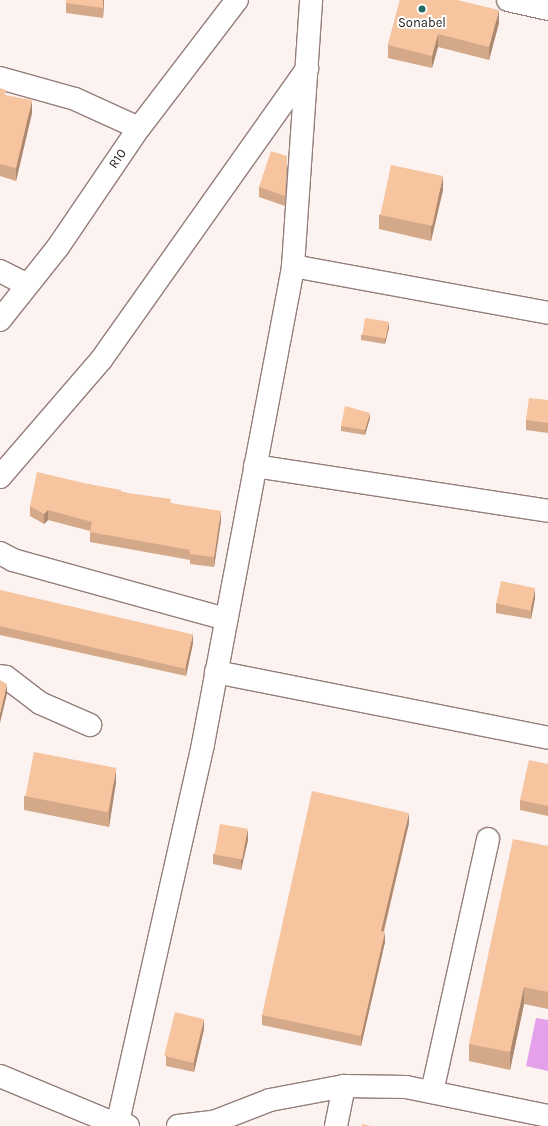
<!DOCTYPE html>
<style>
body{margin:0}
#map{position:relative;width:548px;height:1126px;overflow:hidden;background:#fcf2f0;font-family:Karla,sans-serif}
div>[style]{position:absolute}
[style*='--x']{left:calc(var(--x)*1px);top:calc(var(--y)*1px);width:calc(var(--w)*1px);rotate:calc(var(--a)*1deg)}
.water>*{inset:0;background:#e5a0ea}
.roads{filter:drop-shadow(1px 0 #947e7b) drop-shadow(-1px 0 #947e7b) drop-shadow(0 1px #947e7b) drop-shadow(0 -1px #947e7b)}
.minor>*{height:22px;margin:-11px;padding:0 11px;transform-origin:11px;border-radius:11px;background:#fff}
.major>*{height:22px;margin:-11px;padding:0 11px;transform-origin:11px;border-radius:11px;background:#fff}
.wall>*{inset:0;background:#d4a98a}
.shaded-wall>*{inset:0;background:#ad8970}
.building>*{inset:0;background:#f7c4a0;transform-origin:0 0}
.dots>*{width:11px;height:11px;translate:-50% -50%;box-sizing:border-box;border:2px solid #fff;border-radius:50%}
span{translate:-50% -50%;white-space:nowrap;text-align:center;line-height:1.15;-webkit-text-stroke:4px #fff;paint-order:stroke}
.poi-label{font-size:13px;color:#231a19}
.street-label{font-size:13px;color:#231a19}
</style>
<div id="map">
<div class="water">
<div style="clip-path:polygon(536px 1018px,548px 1020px,548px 1071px,526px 1066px)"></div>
</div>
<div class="roads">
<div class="minor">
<div style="--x:508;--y:0;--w:41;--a:12.7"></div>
<div style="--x:0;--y:78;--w:78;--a:15.6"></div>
<div style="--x:75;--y:99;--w:70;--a:24.4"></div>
<div style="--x:293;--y:266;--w:259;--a:10.4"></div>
<div style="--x:0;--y:271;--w:30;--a:27"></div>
<div style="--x:255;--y:466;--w:296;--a:8.7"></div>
<div style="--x:0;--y:477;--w:155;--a:-49.2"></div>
<div style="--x:101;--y:360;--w:357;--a:-54.7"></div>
<div style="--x:0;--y:553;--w:15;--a:28"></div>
<div style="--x:13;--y:560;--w:221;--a:15.5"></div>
<div style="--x:216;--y:672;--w:338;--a:11.2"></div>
<div style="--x:0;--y:676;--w:6;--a:9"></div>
<div style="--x:6;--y:677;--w:43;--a:37.4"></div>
<div style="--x:40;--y:703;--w:55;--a:23.7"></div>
<div style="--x:0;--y:1076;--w:128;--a:22.6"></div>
<div style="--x:118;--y:1125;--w:10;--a:6"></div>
<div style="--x:432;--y:1092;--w:259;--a:-77.5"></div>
<div style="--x:117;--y:1126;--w:392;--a:-77.3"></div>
<div style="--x:203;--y:744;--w:486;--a:-79.3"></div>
<div style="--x:293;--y:266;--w:267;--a:-86.1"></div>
<div style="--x:178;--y:1126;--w:38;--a:-7"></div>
<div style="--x:216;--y:1121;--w:58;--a:-21.3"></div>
<div style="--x:270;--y:1100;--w:75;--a:-10.7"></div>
<div style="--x:344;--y:1086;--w:62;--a:0.9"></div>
<div style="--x:406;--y:1087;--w:145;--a:11.5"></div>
<div style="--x:336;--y:1126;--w:41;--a:-78.7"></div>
</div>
<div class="major">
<div style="--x:0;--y:320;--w:93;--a:-51.5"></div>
<div style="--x:58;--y:247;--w:144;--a:-55.8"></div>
<div style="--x:139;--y:128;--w:161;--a:-52.6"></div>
</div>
</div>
<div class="wall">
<div style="clip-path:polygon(66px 0,104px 0,103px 18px,66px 13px)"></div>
<div style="clip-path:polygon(400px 0,499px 23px,489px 60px,438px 47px,432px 68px,388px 58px,388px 45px)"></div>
<div style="clip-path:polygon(0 88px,6px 96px,32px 113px,16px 181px,0 176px)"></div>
<div style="clip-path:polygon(287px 166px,285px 206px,259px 197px,259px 187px)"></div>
<div style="clip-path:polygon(443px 190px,431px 241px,379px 229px,379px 215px)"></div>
<div style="clip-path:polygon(389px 328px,385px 344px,361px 340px,361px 335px)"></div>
<div style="clip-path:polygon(548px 400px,548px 433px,526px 430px,526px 420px)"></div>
<div style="clip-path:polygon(370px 418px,365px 435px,341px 431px,341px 426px)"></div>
<div style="clip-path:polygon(88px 484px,171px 503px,221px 521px,214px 567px,190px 564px,190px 560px,90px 542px,90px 531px,48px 520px,44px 524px,30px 516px,30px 506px)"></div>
<div style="clip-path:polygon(0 590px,193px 643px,186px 676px,0 635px)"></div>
<div style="clip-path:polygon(535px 598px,531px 619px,496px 613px,496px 603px)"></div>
<div style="clip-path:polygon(548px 764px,548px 816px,520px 810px,520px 800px)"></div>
<div style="clip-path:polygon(116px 782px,109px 827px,24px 810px,24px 796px)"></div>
<div style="clip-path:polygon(409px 823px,384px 932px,385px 942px,361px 1046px,262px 1025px,262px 1015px)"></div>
<div style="clip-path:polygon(248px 840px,241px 870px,213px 864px,213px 854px)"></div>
<div style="clip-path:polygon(548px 846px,548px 1009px,524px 1004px,510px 1070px,469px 1061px,469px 1044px)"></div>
<div style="clip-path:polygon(204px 1029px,194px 1072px,166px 1066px,166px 1056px)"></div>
</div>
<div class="shaded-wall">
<div style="clip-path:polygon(103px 0,104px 0,103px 18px)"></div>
<div style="clip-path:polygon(499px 10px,499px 23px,489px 60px,489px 47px)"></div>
<div style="clip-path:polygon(438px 34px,438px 47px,432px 68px,432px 56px)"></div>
<div style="clip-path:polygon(32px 100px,32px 113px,16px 181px,16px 168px)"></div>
<div style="clip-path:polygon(287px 156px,287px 166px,285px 206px,285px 196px)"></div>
<div style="clip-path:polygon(443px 176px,443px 190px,431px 241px,431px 227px)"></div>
<div style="clip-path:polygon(389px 322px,389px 328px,385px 344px,385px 339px)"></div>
<div style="clip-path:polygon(370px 413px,370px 418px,365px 435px,365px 430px)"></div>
<div style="clip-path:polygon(48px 510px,48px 520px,44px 524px,44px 514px)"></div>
<div style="clip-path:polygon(221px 511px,221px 521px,214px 567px,214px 557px)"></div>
<div style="clip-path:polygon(535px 588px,535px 598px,531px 619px,531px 609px)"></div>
<div style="clip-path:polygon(193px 633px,193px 643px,186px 676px,186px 666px)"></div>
<div style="clip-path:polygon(7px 684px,7px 694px,0 723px,0 713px)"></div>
<div style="clip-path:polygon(116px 768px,116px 782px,109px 827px,109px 813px)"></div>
<div style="clip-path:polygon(409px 813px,409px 823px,381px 941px,381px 931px)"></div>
<div style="clip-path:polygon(248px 829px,248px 840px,241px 870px,241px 860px)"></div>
<div style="clip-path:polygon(385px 932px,385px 942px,361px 1046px,361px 1036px)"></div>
<div style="clip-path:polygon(524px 987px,524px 1004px,510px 1070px,510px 1052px)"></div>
<div style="clip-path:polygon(204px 1019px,204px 1029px,194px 1072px,194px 1062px)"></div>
</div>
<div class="building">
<div style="clip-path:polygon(66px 0,103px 0,103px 8px,66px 3px)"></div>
<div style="clip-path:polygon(400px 0,457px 0,499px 10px,489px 47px,438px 34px,432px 56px,388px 45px)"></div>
<div style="clip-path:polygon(0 88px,6px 90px,5px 95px,32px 100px,16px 168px,0 164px)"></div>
<div style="clip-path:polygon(271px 151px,287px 156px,285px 196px,259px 187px)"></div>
<div style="left:391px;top:165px;width:53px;height:51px;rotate:12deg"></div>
<div style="left:365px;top:318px;width:24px;height:17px;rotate:9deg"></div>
<div style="clip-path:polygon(529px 398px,548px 400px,548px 423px,526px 420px)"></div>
<div style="clip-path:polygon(345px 406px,370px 413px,365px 430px,341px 426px)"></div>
<div style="clip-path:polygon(37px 472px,88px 484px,121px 490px,121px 492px,171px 499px,170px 503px,221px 511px,214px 557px,190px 554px,190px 550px,90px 532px,92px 522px,48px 510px,44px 514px,30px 506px)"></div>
<div style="left:501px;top:581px;width:35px;height:23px;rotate:12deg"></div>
<div style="left:0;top:590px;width:198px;height:35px;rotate:13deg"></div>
<div style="clip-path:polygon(0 680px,7px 684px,0 713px)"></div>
<div style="left:34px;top:752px;width:84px;height:45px;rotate:11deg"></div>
<div style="clip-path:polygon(529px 760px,548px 764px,548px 806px,520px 800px)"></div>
<div style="clip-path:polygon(312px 791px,409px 813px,381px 931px,385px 932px,361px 1036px,262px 1015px)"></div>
<div style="left:220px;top:824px;width:28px;height:31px;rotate:10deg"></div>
<div style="clip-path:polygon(513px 839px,548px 846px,548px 992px,524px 987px,510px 1052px,469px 1044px)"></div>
<div style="left:175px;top:1012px;width:30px;height:45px;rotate:14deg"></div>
<div style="clip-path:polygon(362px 1124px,371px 1126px,362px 1126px)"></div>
</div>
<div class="dots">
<div style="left:422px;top:9px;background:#246b60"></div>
</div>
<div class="poi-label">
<span style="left:422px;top:23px">Sonabel</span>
</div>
<div class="street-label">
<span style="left:118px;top:159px;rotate:-56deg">R10</span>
</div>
</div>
